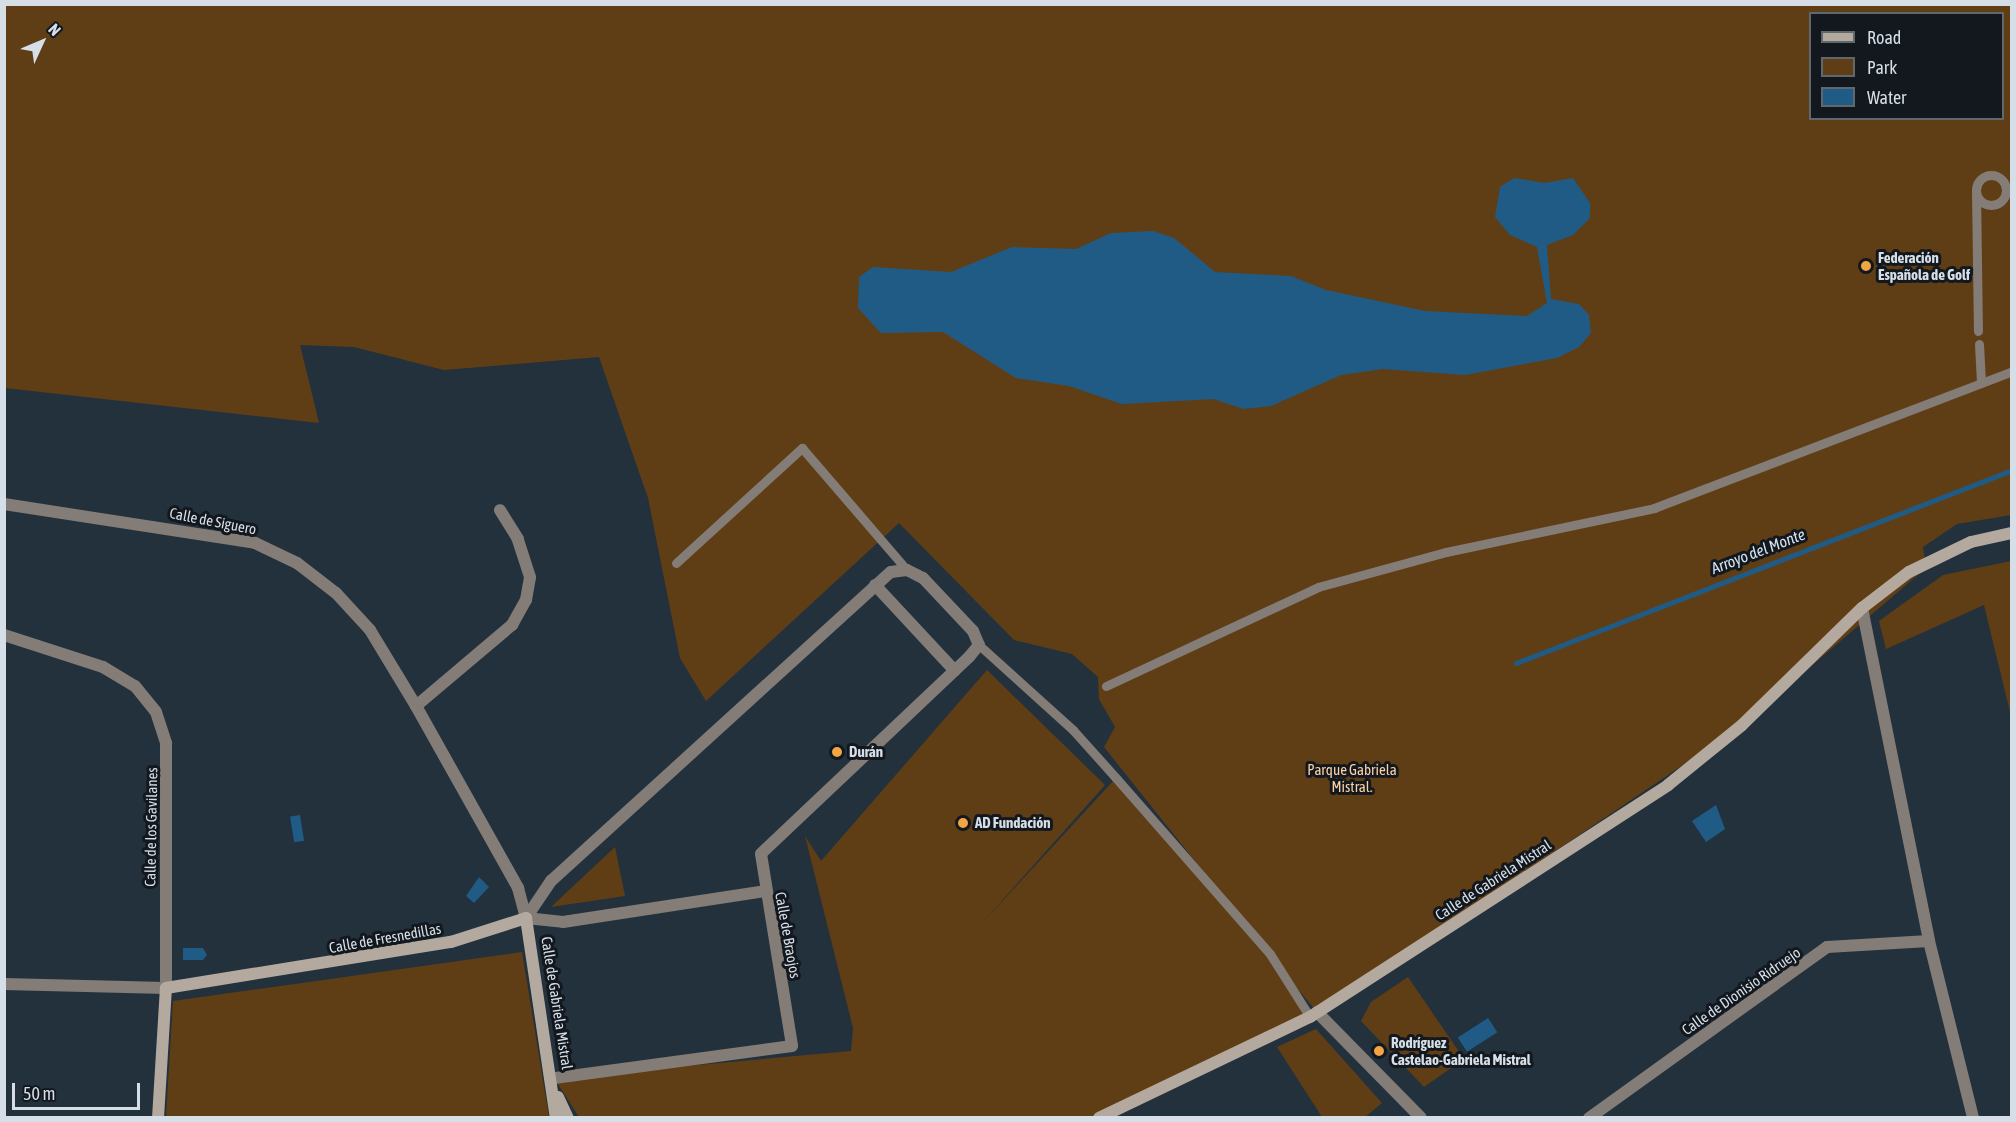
<!DOCTYPE html>
<meta charset="utf-8">
<style>
body{margin:0}
#map{position:relative;width:2016px;height:1122px;overflow:hidden;background:#23313d;font-family:"Asap Condensed",sans-serif}
div>[style]{position:absolute}
[style*='--x']{left:calc(var(--x)*1px);top:calc(var(--y)*1px);width:calc(var(--w)*1px);rotate:calc(var(--a)*1deg)}
.green>*{inset:0;background:#5f3e16}
.water>*{inset:0;background:#205b86;transform-origin:0 0}
.stream>*{height:5px;margin:-2.5px;padding:0 2.5px;transform-origin:2.5px;border-radius:2.5px;background:#205b86}
.lane>*{height:9px;margin:-4.5px;padding:0 4.5px;transform-origin:4.5px;border-radius:4.5px;background:#847d77}
.lane>.ring{margin:-4.5px;padding:0;box-sizing:content-box;background:none;border:9px solid #847d77;border-radius:50%}
.street>*{height:12px;margin:-6px;padding:0 6px;transform-origin:6px;border-radius:6px;background:#847d77}
.secondary>*{height:12px;margin:-6px;padding:0 6px;transform-origin:6px;border-radius:6px;background:#b4a99f}
.dots>*{width:16px;height:16px;translate:-50% -50%;box-sizing:border-box;border:3px solid #12181e;border-radius:50%}
span{translate:-50% -50%;white-space:nowrap;text-align:center;line-height:1.15;-webkit-text-stroke:6px #12181e;paint-order:stroke}
.poi-label{font-size:15px;color:#d6dfe7;font-weight:700}
.left{translate:0 -50%;text-align:left}
.street-label{font-size:15px;color:#d6dfe7}
.park-label{font-size:15px;color:#fad0a5}
.water-label{font-size:16px;color:#d4e3f0;font-style:italic}
.frame{position:absolute;inset:0;border:6px solid #d6dfe7;pointer-events:none}
.legend{position:absolute;left:1809px;top:12px;width:195px;height:108px;box-sizing:border-box;background:#12181e;border:2px solid #60686e;margin:0;padding:8px 10px;list-style:none;font-size:18px;color:#d6dfe7}
.legend li{display:flex;align-items:center;gap:12px;height:30px}
.legend b{width:30px;border:2px solid #60686e}
.north{position:absolute;left:12px;top:12px;width:60px;height:60px;-webkit-text-stroke:4px #12181e;paint-order:stroke;rotate:46deg;font-size:16px;font-weight:700;line-height:24px;text-align:center;color:#d6dfe7}
.north::after{content:'';display:block;margin:auto;width:21px;height:27px;background:#d6dfe7;clip-path:polygon(50% 0,100% 100%,50% 72%,0 100%)}
.scale{position:absolute;left:12px;top:1083px;width:128px;height:27px;box-sizing:border-box;border:3px solid #d6dfe7;border-top:0;padding-left:8px;font-size:18px;line-height:21px;white-space:nowrap;color:#d6dfe7;-webkit-text-stroke:4px #12181e;paint-order:stroke}
</style>
<div id="map">
<div class="green">
<div style="clip-path:polygon(evenodd,5px 5px,2011px 5px,2011px 515px,1957px 524px,1923px 547px,1926px 568px,1742px 725px,1317px 1012px,1276px 963px,1310px 1017px,1099px 1117px,579px 1117px,554px 1078px,851px 1051px,853px 1028px,805px 836px,821px 861px,987px 670px,1105px 785px,984px 921px,1116px 778px,1250px 930px,1104px 747px,1115px 727px,1099px 699px,1098px 677px,1072px 654px,1014px 640px,899px 523px,706px 701px,680px 658px,648px 498px,599px 357px,444px 370px,354px 347px,300px 345px,319px 423px,5px 388px,5px 5px,1810px 14px,2002px 14px,2002px 118px,1810px 118px,1810px 14px)"></div>
<div style="clip-path:polygon(2011px 561px,2012px 561px,2011px 716px,1984px 605px,1886px 649px,1879px 621px,1943px 575px)"></div>
<div style="clip-path:polygon(615px 847px,625px 896px,551px 907px)"></div>
<div style="clip-path:polygon(522px 952px,549px 1117px,166px 1117px,173px 1001px)"></div>
<div style="clip-path:polygon(1408px 977px,1464px 1059px,1424px 1087px,1361px 1021px,1371px 1002px)"></div>
<div style="clip-path:polygon(1316px 1029px,1382px 1103px,1365px 1117px,1322px 1117px,1277px 1047px)"></div>
</div>
<div class="water">
<div style="clip-path:polygon(1514px 178px,1545px 183px,1573px 178px,1590px 203px,1590px 218px,1573px 235px,1547px 245px,1551px 299px,1579px 304px,1589px 315px,1591px 333px,1579px 347px,1557px 358px,1465px 375px,1383px 369px,1341px 375px,1271px 406px,1244px 409px,1213px 399px,1122px 404px,1069px 386px,1016px 378px,943px 332px,881px 333px,858px 308px,859px 277px,873px 267px,951px 272px,1012px 247px,1076px 249px,1111px 233px,1153px 231px,1174px 238px,1215px 272px,1291px 276px,1326px 290px,1425px 311px,1527px 316px,1547px 303px,1537px 247px,1510px 235px,1495px 217px,1500px 187px)"></div>
<div style="clip-path:polygon(1716px 805px,1725px 829px,1706px 842px,1692px 821px)"></div>
<div style="left:300px;top:815px;width:26px;height:10px;rotate:81deg"></div>
<div style="clip-path:polygon(479px 877px,489px 887px,474px 903px,466px 896px)"></div>
<div style="clip-path:polygon(183px 948px,203px 948px,207px 955px,203px 960px,183px 960px)"></div>
<div style="left:1488px;top:1018px;width:17px;height:36px;rotate:57deg"></div>
</div>
<div class="stream">
<div style="--x:1516;--y:663;--w:532;--a:-21.26"></div>
</div>
<div class="lane">
<div class="ring" style="left:1976px;top:175px;width:21px;height:21px"></div>
<div style="--x:1976;--y:191;--w:140;--a:89.2"></div>
<div style="--x:1979;--y:344;--w:36;--a:87"></div>
<div style="--x:676;--y:563;--w:171;--a:-42.4"></div>
<div style="--x:802;--y:448;--w:161;--a:49.3"></div>
<div style="--x:979;--y:645;--w:127;--a:42.1"></div>
<div style="--x:1073;--y:730;--w:64;--a:48.1"></div>
<div style="--x:1116;--y:778;--w:234;--a:48.8"></div>
<div style="--x:1270;--y:954;--w:75;--a:57.6"></div>
<div style="--x:1106;--y:686;--w:234;--a:-25"></div>
<div style="--x:1318;--y:587;--w:133;--a:-15.3"></div>
<div style="--x:1446;--y:552;--w:213;--a:-11.9"></div>
<div style="--x:1654;--y:508;--w:383;--a:-20.9"></div>
</div>
<div class="street">
<div style="--x:4;--y:504;--w:254;--a:8.8"></div>
<div style="--x:255;--y:543;--w:47;--a:25.5"></div>
<div style="--x:297;--y:563;--w:49;--a:37.6"></div>
<div style="--x:336;--y:593;--w:50;--a:47.4"></div>
<div style="--x:370;--y:630;--w:89;--a:58.8"></div>
<div style="--x:416;--y:706;--w:209;--a:60.7"></div>
<div style="--x:518;--y:888;--w:31;--a:75"></div>
<div style="--x:875;--y:585;--w:117;--a:47.1"></div>
<div style="--x:1862;--y:608;--w:340;--a:78.6"></div>
<div style="--x:1929;--y:941;--w:182;--a:76"></div>
<div style="--x:4;--y:635;--w:104;--a:17.9"></div>
<div style="--x:103;--y:667;--w:37;--a:31"></div>
<div style="--x:135;--y:686;--w:33;--a:51"></div>
<div style="--x:156;--y:712;--w:33;--a:72"></div>
<div style="--x:166;--y:743;--w:245;--a:90"></div>
<div style="--x:166;--y:988;--w:162;--a:-178.6"></div>
<div style="--x:416;--y:706;--w:126;--a:-40.2"></div>
<div style="--x:512;--y:625;--w:29;--a:-61"></div>
<div style="--x:526;--y:600;--w:23;--a:-80"></div>
<div style="--x:530;--y:577;--w:40;--a:-108"></div>
<div style="--x:518;--y:539;--w:34;--a:-122"></div>
<div style="--x:526;--y:918;--w:45;--a:-56"></div>
<div style="--x:551;--y:881;--w:459;--a:-42.3"></div>
<div style="--x:891;--y:572;--w:16;--a:-7"></div>
<div style="--x:907;--y:570;--w:18;--a:27"></div>
<div style="--x:923;--y:578;--w:73;--a:46.7"></div>
<div style="--x:973;--y:631;--w:15;--a:67"></div>
<div style="--x:979;--y:645;--w:16;--a:130"></div>
<div style="--x:969;--y:657;--w:286;--a:136.6"></div>
<div style="--x:761;--y:854;--w:194;--a:80.8"></div>
<div style="--x:792;--y:1046;--w:240;--a:172.3"></div>
<div style="--x:526;--y:918;--w:37;--a:6"></div>
<div style="--x:563;--y:922;--w:204;--a:-8.7"></div>
<div style="--x:1317;--y:1012;--w:148;--a:45.5"></div>
<div style="--x:1589;--y:1118;--w:293;--a:-35.7"></div>
<div style="--x:1827;--y:947;--w:102;--a:-3.4"></div>
</div>
<div class="secondary">
<div style="--x:558;--y:1097;--w:23;--a:65"></div>
<div style="--x:158;--y:1118;--w:130;--a:-86.5"></div>
<div style="--x:166;--y:988;--w:289;--a:-9.2"></div>
<div style="--x:451;--y:942;--w:79;--a:-17.7"></div>
<div style="--x:526;--y:918;--w:202;--a:81.5"></div>
<div style="--x:1099;--y:1118;--w:234;--a:-25.6"></div>
<div style="--x:1310;--y:1017;--w:427;--a:-32.9"></div>
<div style="--x:1668;--y:785;--w:95;--a:-39"></div>
<div style="--x:1742;--y:725;--w:168;--a:-44.3"></div>
<div style="--x:1862;--y:608;--w:59;--a:-37.5"></div>
<div style="--x:1909;--y:572;--w:69;--a:-25.8"></div>
<div style="--x:1971;--y:542;--w:42;--a:-12.4"></div>
</div>
<div class="dots">
<div style="left:1866px;top:266px;background:#f3a443"></div>
<div style="left:837px;top:752px;background:#f3a443"></div>
<div style="left:963px;top:823px;background:#f3a443"></div>
<div style="left:1379px;top:1051px;background:#f3a443"></div>
</div>
<div class="poi-label">
<span class="left" style="left:1878px;top:266px">Federación<br>Española de Golf</span>
<span class="left" style="left:849px;top:752px">Durán</span>
<span class="left" style="left:975px;top:823px">AD Fundación</span>
<span class="left" style="left:1391px;top:1051px">Rodríguez<br>Castelao-Gabriela Mistral</span>
</div>
<div class="street-label">
<span style="left:213px;top:521px;rotate:11deg">Calle de Siguero</span>
<span style="left:151px;top:827px;rotate:-89deg">Calle de los Gavilanes</span>
<span style="left:1493px;top:880px;rotate:-33deg">Calle de Gabriela Mistral</span>
<span style="left:788px;top:935px;rotate:80deg">Calle de Braojos</span>
<span style="left:385px;top:938px;rotate:-10deg">Calle de Fresnedillas</span>
<span style="left:1741px;top:991px;rotate:-35deg">Calle de Dionisio Ridruejo</span>
<span style="left:557px;top:1003px;rotate:81deg">Calle de Gabriela Mistral</span>
</div>
<div class="park-label">
<span style="left:1352px;top:778px">Parque Gabriela<br>Mistral.</span>
</div>
<div class="water-label">
<span style="left:1758px;top:551px;rotate:-21deg">Arroyo del Monte</span>
</div>
<div class="frame"></div>
<ul class="legend">
<li><b style="height:8px;background:#b4a99f"></b>Road</li>
<li><b style="height:16px;background:#5f3e16"></b>Park</li>
<li><b style="height:16px;background:#205b86"></b>Water</li>
</ul>
<div class="north">N</div>
<div class="scale">50 m</div>
</div>
